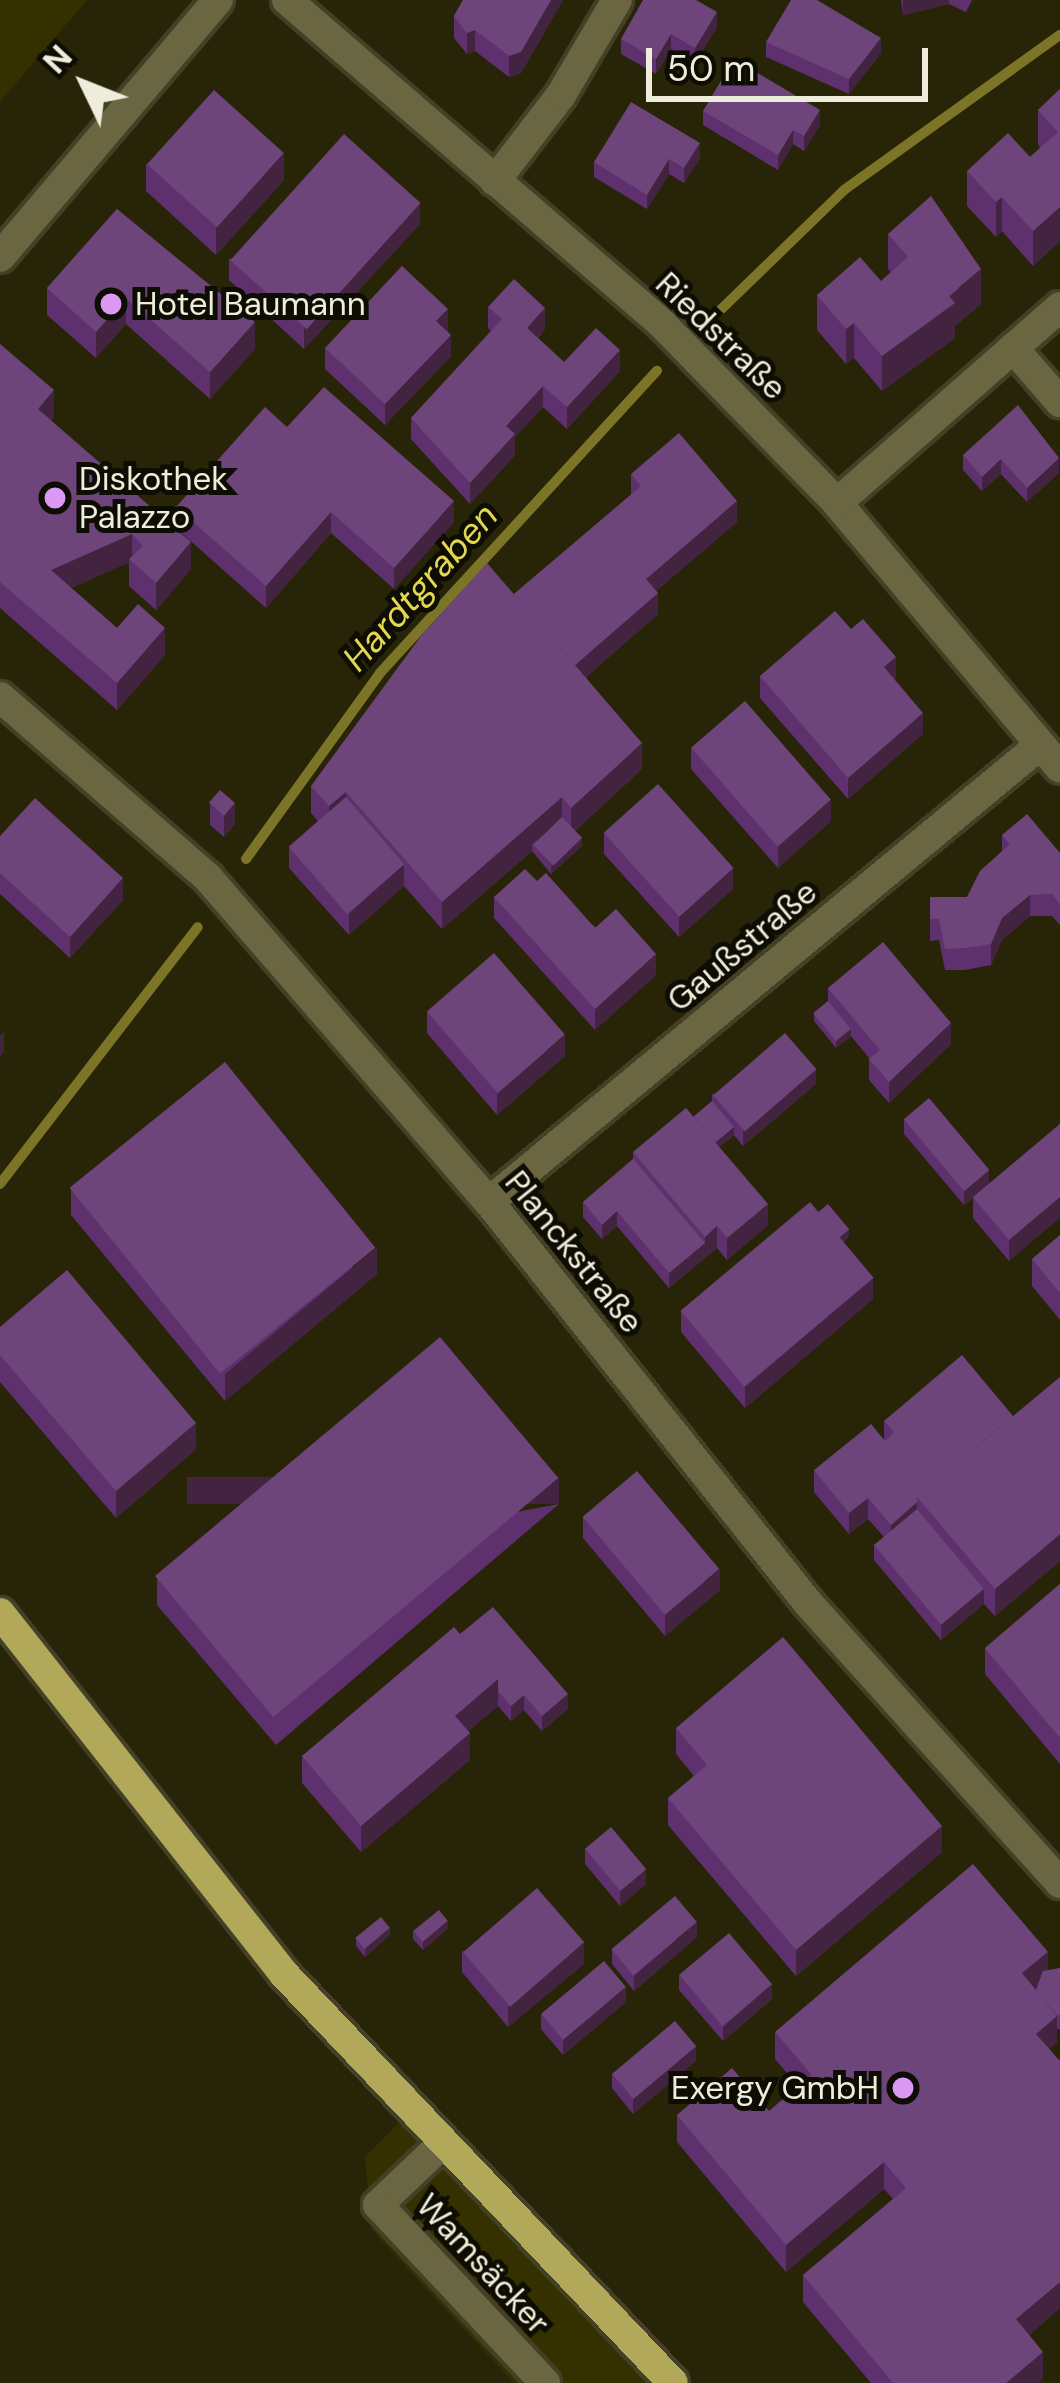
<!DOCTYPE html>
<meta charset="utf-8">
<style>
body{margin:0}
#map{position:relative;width:1060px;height:2383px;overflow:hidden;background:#272408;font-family:"DM Sans",sans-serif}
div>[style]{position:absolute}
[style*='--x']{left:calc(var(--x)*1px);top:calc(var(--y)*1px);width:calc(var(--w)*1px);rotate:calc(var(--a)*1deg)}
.green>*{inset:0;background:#353000}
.stream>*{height:10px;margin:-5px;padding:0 5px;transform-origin:5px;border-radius:5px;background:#7c7528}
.roads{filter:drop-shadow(3px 0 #434026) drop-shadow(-3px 0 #434026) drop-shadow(0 3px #434026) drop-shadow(0 -3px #434026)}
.minor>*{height:30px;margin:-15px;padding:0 15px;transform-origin:15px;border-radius:15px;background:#6a6641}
.major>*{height:30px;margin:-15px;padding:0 15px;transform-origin:15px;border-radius:15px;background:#b1a959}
.wall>*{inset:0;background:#5f306e}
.shaded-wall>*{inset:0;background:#422340;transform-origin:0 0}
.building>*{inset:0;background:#6e457a;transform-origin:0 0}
.dots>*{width:33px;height:33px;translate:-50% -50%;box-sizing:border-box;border:6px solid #0e0d03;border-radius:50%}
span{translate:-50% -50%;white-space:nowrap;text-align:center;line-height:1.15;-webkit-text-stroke:10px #0e0d03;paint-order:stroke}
.poi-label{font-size:33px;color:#eeeddc}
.left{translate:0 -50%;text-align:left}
.right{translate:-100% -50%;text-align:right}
.street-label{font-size:33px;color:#eeeddc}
.water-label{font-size:36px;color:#e3d651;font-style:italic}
.north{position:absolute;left:24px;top:24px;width:120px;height:120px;-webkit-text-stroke:9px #0e0d03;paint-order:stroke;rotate:313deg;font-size:33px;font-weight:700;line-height:48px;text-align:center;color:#eeeddc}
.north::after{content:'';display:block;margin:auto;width:42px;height:54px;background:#eeeddc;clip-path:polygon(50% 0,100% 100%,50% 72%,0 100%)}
.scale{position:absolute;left:646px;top:48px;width:282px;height:54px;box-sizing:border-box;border:6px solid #eeeddc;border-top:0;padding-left:15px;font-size:36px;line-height:42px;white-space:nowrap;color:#eeeddc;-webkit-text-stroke:9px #0e0d03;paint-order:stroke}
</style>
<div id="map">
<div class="green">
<div style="clip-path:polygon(0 0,87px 0,0 102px)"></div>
<div style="clip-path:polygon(410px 2112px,673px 2383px,514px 2383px,372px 2230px,365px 2157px)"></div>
</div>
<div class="stream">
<div style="--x:708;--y:322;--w:190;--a:-44.1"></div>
<div style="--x:844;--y:190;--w:266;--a:-35.7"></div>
<div style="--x:246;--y:859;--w:229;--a:-54.2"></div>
<div style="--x:380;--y:673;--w:410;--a:-47.5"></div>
<div style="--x:0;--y:1184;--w:324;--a:-52.4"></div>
</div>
<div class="roads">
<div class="minor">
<div style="--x:287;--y:0;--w:496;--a:40.8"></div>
<div style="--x:662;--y:324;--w:250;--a:45.6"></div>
<div style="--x:837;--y:503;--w:346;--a:49.9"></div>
<div style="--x:495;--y:181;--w:108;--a:-52.5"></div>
<div style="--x:561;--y:95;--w:110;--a:-59.5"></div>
<div style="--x:0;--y:257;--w:337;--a:-49.7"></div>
<div style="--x:1013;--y:348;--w:72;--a:49"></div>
<div style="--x:837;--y:503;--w:297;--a:-41.3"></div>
<div style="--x:0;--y:697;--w:276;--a:41"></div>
<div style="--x:208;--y:878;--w:429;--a:49.1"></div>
<div style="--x:489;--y:1202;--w:512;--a:51.5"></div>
<div style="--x:808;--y:1603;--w:377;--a:48"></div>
<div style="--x:489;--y:1202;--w:716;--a:-39.67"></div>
<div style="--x:441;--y:2145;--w:87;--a:136.4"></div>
<div style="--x:378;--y:2205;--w:244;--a:46.8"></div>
</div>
<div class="major">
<div style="--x:0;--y:1613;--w:459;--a:51.8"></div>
<div style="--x:284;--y:1974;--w:564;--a:46.44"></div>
</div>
</div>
<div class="wall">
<div style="clip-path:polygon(463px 0,563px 0,521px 73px,509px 77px,475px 51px,467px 54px,454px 38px,454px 16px)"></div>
<div style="clip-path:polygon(901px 0,972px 0,966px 12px,949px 4px,903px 15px)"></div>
<div style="clip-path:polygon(717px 27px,695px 63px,671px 49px,656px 74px,621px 54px,621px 39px)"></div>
<div style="clip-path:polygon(766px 42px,881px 53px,849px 94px,766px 57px)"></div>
<div style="clip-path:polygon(1060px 89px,1060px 241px,1033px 266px,1002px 231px,996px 237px,967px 206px,967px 171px,1030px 157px,1040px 148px,1038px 144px,1038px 110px)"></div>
<div style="clip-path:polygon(703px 111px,820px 125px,804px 151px,793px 144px,778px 170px,703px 125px)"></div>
<div style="clip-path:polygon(700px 158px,684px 183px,669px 174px,647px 209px,594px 177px,594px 162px)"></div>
<div style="clip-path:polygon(146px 164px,284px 180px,216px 255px,146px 191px)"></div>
<div style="clip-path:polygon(117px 209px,255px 349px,210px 399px,126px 324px,96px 358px,47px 315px,47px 288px)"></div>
<div style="clip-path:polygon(420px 224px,304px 349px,229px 280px,229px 259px)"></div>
<div style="clip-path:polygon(888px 234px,981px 304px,955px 326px,955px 338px,882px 391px,854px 358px,846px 364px,817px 330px,817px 295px,881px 281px,891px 272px,888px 269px)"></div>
<div style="clip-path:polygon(488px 307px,545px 329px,538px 338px,564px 362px,620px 371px,567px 429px,543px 407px,515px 437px,515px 455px,470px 504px,411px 439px,411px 418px,491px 331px,488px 328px)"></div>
<div style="clip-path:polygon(448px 330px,451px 356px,385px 425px,325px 369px,325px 348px)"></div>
<div style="clip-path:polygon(0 344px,54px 417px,51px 421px,191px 569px,156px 610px,129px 586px,129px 562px,71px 588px,117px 628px,165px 655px,117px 710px,0 608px)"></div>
<div style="clip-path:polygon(287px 427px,454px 522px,394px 589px,331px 533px,266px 608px,176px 528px,176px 507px)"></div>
<div style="clip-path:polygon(963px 455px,1059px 458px,1059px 473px,1027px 502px,1001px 474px,982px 491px,963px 470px)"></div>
<div style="clip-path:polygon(631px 474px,737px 522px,656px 591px,658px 614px,586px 677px,642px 769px,575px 831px,582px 846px,551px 874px,532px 851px,442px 929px,404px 886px,349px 935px,289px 868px,289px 847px,318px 821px,311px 813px,311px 786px,514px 594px,631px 495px)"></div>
<div style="clip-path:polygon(760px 676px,896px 678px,894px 679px,923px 734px,848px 799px,760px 698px)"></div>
<div style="clip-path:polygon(691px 747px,831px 821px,778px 868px,691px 769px)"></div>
<div style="clip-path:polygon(210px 804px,235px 824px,224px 837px,210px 825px)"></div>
<div style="clip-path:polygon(604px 833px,733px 889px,679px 937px,604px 854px)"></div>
<div style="clip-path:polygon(1002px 835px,1060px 853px,1060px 925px,1052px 916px,1030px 916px,1002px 940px,991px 965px,965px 970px,945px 970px,939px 940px,930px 941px,930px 897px,967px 897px,1002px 851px)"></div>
<div style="clip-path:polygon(0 836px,123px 900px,70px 958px,0 894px)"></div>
<div style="clip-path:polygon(537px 881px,656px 975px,595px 1030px,494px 918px,494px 897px)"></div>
<div style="clip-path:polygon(828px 988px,951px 1044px,889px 1103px,869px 1080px,869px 1058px,851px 1036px,836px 1048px,814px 1021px,814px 1014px,828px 1001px)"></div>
<div style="clip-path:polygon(427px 1012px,565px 1056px,497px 1115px,427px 1033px)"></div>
<div style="clip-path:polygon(816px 1084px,743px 1146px,734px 1135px,719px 1147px,768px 1225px,727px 1260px,717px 1248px,669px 1288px,617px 1226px,602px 1239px,583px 1217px,583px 1202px,633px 1159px,633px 1152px,694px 1117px,712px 1101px,712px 1094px)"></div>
<div style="clip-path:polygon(904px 1119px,989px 1184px,1060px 1124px,1009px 1261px,973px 1218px,973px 1198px,964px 1205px,904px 1134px)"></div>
<div style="clip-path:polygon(71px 1189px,377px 1274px,225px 1401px,71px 1215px)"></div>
<div style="clip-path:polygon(818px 1212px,849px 1236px,843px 1242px,873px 1299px,745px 1408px,681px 1332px,681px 1311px)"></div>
<div style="clip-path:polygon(1060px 1235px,1060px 1320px,1032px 1286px,1032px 1259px)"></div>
<div style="clip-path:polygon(0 1327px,196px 1449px,116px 1518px,0 1382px)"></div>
<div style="clip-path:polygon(1060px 1377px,1060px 1561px,995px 1616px,984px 1604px,941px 1640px,874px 1560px,874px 1545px,884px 1537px,868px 1519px,849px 1534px,814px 1492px,814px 1470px,884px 1440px,884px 1421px,1013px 1416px)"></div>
<div style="clip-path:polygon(559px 1504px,276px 1745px,157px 1605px,157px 1578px)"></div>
<div style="clip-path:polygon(583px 1517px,720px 1590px,665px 1636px,583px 1538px)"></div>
<div style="clip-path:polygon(1060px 1584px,1060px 1764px,985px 1674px,985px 1648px)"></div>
<div style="clip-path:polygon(460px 1634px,568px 1709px,542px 1731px,524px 1710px,511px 1721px,498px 1706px,468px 1731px,470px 1760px,361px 1852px,302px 1783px,302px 1756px)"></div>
<div style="clip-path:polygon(676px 1728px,942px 1852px,796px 1976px,668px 1825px,668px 1798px,694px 1776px,676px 1754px)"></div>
<div style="clip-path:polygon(585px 1849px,646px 1884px,620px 1906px,585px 1864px)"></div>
<div style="clip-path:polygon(448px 1928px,423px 1950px,413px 1939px,413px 1931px)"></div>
<div style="clip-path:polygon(390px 1935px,365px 1957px,356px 1946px,356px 1938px)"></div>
<div style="clip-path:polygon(697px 1937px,634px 1991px,612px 1964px,612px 1950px)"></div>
<div style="clip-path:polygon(462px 1951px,584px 1964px,508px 2027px,462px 1972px)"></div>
<div style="clip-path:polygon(1060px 1968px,1060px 2029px,1057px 2029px,1057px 2042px,1049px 2049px,1060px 2308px,1029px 2335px,1043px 2378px,1038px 2383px,871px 2383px,803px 2302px,803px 2275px,893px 2199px,884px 2189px,786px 2272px,677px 2142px,677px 2115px,769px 2111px,798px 2086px,775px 2059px,775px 2032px)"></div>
<div style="clip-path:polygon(679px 1975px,772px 1999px,723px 2041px,679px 1990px)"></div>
<div style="clip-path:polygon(626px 2002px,563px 2055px,541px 2029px,541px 2014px)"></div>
<div style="clip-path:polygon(696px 2061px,633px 2114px,612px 2088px,612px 2074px)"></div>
</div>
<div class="shaded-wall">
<div style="clip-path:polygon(551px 0,563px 0,521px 73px,509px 77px,509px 56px)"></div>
<div style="clip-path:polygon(903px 0,949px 0,949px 4px,903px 15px)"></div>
<div style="clip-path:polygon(717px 12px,717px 27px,695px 63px,695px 48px)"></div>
<div style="clip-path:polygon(475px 30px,475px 51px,467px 54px,467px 33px)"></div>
<div style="clip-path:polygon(671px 34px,671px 49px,656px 74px,656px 59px)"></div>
<div style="clip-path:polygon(881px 38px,881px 53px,849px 94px,849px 79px)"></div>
<div style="clip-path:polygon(820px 110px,820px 125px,804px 151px,804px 136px)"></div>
<div style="clip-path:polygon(793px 130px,793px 144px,778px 170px,778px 155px)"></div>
<div style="clip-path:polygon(700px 143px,700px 158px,684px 183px,684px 168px)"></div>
<div style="clip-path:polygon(284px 153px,284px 180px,216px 255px,216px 228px)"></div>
<div style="clip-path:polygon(669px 159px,669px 174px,647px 209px,647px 195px)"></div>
<div style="clip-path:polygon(1002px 197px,1002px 231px,996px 237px,996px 202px)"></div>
<div style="clip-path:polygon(420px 203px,420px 224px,304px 349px,304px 328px)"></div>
<div style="clip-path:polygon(1060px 207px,1060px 241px,1033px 266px,1033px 231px)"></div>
<div style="clip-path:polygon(981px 269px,981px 304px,955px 326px,955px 338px,882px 391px,882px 356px)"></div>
<div style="clip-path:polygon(126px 298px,126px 324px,96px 358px,96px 332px)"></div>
<div style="clip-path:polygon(545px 308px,545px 329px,527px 349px,527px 328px)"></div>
<div style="clip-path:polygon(448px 309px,448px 330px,436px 342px,436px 321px)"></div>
<div style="clip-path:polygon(255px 322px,255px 349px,210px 399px,210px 372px)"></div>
<div style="clip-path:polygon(854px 323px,854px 358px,846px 364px,846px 329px)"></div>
<div style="clip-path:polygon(451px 335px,451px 356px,385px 425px,385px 404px)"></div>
<div style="clip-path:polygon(620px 350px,620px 371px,567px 429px,567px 407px)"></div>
<div style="clip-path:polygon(543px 386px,543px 407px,515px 437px,515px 455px,470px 504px,470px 483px,506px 426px)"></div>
<div style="clip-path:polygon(54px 390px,54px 417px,38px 436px,38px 409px)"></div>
<div style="clip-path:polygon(1059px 458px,1059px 473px,1027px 502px,1027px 488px)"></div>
<div style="clip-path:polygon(1001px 459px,1001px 474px,982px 491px,982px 477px)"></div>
<div style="clip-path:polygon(454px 501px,454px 522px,394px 589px,394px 568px)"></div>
<div style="clip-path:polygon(737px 501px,737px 522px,646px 600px,646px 579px)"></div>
<div style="clip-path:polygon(331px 512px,331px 533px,266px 608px,266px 586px)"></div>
<div style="clip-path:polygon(132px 534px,132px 561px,129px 559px,129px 562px,51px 597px,51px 570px)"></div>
<div style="clip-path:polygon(191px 542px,191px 569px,156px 610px,156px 583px)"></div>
<div style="clip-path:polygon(658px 593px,658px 614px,573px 688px,573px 667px)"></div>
<div style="clip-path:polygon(165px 628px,165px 655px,117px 710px,117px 683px)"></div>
<div style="clip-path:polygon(896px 657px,896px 678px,884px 688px,884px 667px)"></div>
<div style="clip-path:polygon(923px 713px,923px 734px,848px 799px,848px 778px)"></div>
<div style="clip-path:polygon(642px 743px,642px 769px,571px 835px,571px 808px)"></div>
<div style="clip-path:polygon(346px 792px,346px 819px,329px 832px,329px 806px)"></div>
<div style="clip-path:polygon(562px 797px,562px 824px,532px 844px,532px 851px,442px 929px,442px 902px)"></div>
<div style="clip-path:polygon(831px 800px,831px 821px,778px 868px,778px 847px)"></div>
<div style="clip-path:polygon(235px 803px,235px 824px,224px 837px,224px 816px)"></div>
<div style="clip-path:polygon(582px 838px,582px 846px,551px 874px,551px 866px)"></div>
<div style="clip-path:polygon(404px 864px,404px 886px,349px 935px,349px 914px)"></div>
<div style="clip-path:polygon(733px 868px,733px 889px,679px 937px,679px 916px)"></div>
<div style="clip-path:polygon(123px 878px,123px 900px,70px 958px,70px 937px)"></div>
<div style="clip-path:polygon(1030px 895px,1030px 916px,1002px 940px,991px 965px,991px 944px,1002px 918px)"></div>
<div style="clip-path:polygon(656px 954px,656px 975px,595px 1030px,595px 1009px)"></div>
<div style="clip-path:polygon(951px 1023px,951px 1044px,889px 1103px,889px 1082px)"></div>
<div style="clip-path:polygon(851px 1029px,851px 1036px,836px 1048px,836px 1041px)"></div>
<div style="clip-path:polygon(4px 1031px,4px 1052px,0 1057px,0 1036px)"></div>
<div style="clip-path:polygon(565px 1035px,565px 1056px,497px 1115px,497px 1094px)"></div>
<div style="clip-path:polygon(816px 1069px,816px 1084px,743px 1146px,743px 1131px)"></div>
<div style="clip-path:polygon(734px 1127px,734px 1134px,709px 1156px,709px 1148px)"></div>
<div style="clip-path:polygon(989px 1170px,989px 1184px,964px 1205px,964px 1190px)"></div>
<div style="clip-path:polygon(1060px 1197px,1060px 1218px,1009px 1261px,1009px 1240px)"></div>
<div style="clip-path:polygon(768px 1204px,768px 1225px,727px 1260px,727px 1238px)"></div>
<div style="clip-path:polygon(617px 1211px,617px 1226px,602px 1239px,602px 1225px)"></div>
<div style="clip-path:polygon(717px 1226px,717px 1248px,669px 1288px,669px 1273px,705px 1243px,705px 1237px)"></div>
<div style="clip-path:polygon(849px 1229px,849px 1236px,832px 1250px,832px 1243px)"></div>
<div style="clip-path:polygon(377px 1247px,377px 1274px,225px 1401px,225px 1374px)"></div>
<div style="clip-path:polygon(873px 1278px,873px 1299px,745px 1408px,745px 1387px)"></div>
<div style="clip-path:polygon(196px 1423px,196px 1449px,116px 1518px,116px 1491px)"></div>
<div style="left:559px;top:1477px;width:27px;height:372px;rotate:90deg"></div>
<div style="clip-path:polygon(868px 1498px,868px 1519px,849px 1534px,849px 1513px)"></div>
<div style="clip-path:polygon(917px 1502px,917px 1524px,891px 1546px,891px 1525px)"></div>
<div style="clip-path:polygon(1060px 1534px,1060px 1561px,995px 1616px,995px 1589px)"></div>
<div style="clip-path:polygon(720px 1569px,720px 1590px,665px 1636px,665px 1615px)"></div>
<div style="clip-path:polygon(984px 1589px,984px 1604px,941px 1640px,941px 1625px)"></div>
<div style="clip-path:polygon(498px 1679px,498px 1706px,455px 1743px,455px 1716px)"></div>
<div style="clip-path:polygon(568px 1694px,568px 1709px,542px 1731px,542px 1716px)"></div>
<div style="clip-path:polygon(524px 1695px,524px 1710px,511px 1721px,511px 1706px)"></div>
<div style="clip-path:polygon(470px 1733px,470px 1760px,361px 1852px,361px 1826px)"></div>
<div style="clip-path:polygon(942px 1826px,942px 1852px,796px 1976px,796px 1950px)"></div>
<div style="clip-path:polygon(646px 1869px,646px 1884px,620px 1906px,620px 1891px)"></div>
<div style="clip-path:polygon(448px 1921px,448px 1928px,423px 1950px,423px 1942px)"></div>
<div style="clip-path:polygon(697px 1922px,697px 1937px,634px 1991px,634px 1976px)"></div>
<div style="clip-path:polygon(390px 1928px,390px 1935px,365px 1957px,365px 1949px)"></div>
<div style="clip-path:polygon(584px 1943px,584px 1964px,508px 2027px,508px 2006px)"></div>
<div style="clip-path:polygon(1048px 1952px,1048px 1979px,1022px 2000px,1022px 1973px)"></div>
<div style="clip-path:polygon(772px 1984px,772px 1999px,723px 2041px,723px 2027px)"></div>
<div style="clip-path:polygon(626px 1987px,626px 2002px,563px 2055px,563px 2040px)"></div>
<div style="clip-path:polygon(1057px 2016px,1057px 2042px,1036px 2060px,1036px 2034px)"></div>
<div style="clip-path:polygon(696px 2046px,696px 2061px,633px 2114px,633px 2099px)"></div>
<div style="clip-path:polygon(884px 2162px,884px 2189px,786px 2272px,786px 2245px)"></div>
<div style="clip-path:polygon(1060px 2282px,1060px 2308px,1016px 2346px,1016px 2319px)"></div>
<div style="clip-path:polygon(1043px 2352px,1043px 2378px,1038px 2383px,1006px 2383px)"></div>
</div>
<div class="building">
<div style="clip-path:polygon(463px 0,551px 0,521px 52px,509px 56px,475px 30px,467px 33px,454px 16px)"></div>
<div style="clip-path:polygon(643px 0,696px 0,717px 12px,695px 48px,671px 34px,656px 59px,621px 39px)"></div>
<div style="clip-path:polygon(791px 0,817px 0,881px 38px,849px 79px,766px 42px)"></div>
<div style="clip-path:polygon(734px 59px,820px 110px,804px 136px,793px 130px,778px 155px,703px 111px)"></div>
<div style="clip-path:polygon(1060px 89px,1060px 207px,1033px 231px,1002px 197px,996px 202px,967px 171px,1008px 133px,1030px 157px,1058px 132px,1038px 110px)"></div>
<div style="left:214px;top:90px;width:94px;height:100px;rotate:42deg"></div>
<div style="clip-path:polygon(631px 102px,700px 143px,684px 168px,669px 159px,647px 195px,594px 162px)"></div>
<div style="left:344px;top:134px;width:103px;height:170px;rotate:42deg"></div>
<div style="clip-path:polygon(931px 196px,981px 269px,949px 296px,955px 303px,882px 356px,854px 323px,846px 329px,817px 295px,860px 257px,881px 281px,908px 257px,888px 234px)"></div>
<div style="clip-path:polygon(117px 209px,255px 322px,210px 372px,126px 298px,96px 332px,47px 288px)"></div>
<div style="clip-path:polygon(402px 266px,448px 309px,436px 321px,451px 335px,385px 404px,325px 348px)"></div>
<div style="clip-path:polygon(514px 279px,545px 308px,527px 328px,564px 362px,596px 328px,620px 350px,567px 407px,543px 386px,506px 426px,515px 434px,470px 483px,411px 418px,502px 319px,488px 307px)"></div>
<div style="clip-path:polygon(0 344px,54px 390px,38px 409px,191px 542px,156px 583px,129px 559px,143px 546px,132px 534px,51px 570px,117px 628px,138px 604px,165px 628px,117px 683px,0 582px)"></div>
<div style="clip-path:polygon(324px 387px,454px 501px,394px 568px,331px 512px,266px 586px,176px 507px,265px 407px,287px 427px)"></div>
<div style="clip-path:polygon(1018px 405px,1059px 458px,1027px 488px,1001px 459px,982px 477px,963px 455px)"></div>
<div style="clip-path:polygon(679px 433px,737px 501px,646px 579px,658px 593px,575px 665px,514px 594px,641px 486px,631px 474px)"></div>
<div style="clip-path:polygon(487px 563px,642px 743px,571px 808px,562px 797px,442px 902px,346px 792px,329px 806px,311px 786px,421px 636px)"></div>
<div style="clip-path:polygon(835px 611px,851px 629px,863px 619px,896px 657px,884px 667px,923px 713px,848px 778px,760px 676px)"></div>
<div style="left:745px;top:701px;width:131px;height:71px;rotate:49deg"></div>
<div style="left:658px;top:784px;width:113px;height:73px;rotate:48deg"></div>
<div style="left:220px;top:790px;width:20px;height:17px;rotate:41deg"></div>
<div style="left:346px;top:797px;width:89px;height:76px;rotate:49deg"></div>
<div style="clip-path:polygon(35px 798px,123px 878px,70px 937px,0 873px,0 836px)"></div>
<div style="clip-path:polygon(1027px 814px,1060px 853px,1060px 904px,1052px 894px,1030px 895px,1002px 918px,991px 944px,965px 948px,945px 949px,939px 919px,930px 919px,930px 897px,967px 897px,980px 871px,1010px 844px,1002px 835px)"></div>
<div style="left:562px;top:817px;width:29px;height:40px;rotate:46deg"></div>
<div style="clip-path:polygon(525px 869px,537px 881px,546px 873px,595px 928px,616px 909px,656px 954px,595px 1009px,494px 897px)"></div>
<div style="clip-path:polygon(883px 942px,951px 1023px,889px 1082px,869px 1059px,880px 1050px,828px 988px)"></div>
<div style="left:494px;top:953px;width:108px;height:89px;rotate:49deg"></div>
<div style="left:828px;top:1001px;width:36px;height:19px;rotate:51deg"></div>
<div style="left:785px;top:1033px;width:48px;height:95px;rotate:49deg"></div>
<div style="left:225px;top:1062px;width:239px;height:200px;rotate:51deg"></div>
<div style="left:929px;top:1098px;width:94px;height:33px;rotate:50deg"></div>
<div style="left:712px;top:1101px;width:34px;height:24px;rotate:50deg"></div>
<div style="clip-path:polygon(686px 1108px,768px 1204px,727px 1238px,717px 1226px,705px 1237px,633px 1152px)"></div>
<div style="clip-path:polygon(1060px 1124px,1060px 1197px,1009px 1240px,973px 1197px)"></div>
<div style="clip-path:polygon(633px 1159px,705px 1243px,669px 1273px,617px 1211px,602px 1225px,583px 1202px)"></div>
<div style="left:810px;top:1202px;width:99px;height:169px;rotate:50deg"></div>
<div style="left:828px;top:1204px;width:33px;height:13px;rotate:50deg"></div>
<div style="clip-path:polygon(1060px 1235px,1060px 1293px,1032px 1259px)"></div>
<div style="clip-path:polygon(67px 1270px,196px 1423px,116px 1491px,0 1355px,0 1327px)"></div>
<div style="left:440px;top:1337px;width:184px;height:372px;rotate:50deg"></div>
<div style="clip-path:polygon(962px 1355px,1013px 1416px,917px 1497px,917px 1502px,891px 1525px,868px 1498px,849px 1513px,814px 1470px,871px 1424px,885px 1441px,894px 1432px,884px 1421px)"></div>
<div style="clip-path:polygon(1060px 1377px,1060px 1534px,995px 1589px,917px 1497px)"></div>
<div style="left:637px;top:1471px;width:128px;height:71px;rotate:50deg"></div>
<div style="left:917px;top:1509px;width:104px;height:56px;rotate:50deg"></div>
<div style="clip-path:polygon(1060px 1584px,1060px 1738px,985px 1648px)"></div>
<div style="clip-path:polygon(493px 1607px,568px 1694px,542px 1716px,524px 1695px,511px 1706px,498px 1691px,498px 1679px,460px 1634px)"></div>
<div style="clip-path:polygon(454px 1627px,498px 1679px,455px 1716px,470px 1733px,361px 1826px,302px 1756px)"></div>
<div style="clip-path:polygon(783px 1637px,942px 1826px,796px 1950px,668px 1798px,707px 1765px,676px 1728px)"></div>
<div style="left:611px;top:1827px;width:55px;height:34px;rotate:50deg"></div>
<div style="clip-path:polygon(973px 1864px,1048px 1952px,1022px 1973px,1057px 2016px,1036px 2034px,1059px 2060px,1060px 2059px,1060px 2282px,1016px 2319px,1043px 2352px,1006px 2383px,893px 2383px,803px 2275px,906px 2188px,884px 2162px,786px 2245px,677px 2115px,732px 2068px,769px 2111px,812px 2075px,775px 2032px)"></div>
<div style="left:537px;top:1888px;width:72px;height:98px;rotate:49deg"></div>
<div style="left:675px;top:1896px;width:34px;height:83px;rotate:50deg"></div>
<div style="left:439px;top:1910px;width:14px;height:33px;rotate:51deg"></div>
<div style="left:381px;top:1917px;width:14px;height:33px;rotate:51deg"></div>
<div style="left:729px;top:1933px;width:67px;height:65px;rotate:50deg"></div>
<div style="left:604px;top:1961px;width:34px;height:82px;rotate:50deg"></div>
<div style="clip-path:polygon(1060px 1968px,1060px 2014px,1057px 2015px,1036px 1990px,1043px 1971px)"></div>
<div style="left:675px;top:2021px;width:33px;height:82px;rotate:50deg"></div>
</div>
<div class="dots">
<div style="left:111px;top:304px;background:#db99f5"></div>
<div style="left:55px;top:498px;background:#db99f5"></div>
<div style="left:903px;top:2088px;background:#db99f5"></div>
</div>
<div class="poi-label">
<span class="left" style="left:135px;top:304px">Hotel Baumann</span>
<span class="left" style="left:79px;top:498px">Diskothek<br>Palazzo</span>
<span class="right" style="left:879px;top:2088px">Exergy GmbH</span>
</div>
<div class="street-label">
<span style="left:721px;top:336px;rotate:44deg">Riedstraße</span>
<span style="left:742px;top:946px;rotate:-40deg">Gaußstraße</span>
<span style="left:574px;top:1252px;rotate:51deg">Planckstraße</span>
<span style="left:483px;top:2264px;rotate:47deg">Wamsäcker</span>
</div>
<div class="water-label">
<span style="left:420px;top:587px;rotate:-48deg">Hardtgraben</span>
</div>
<div class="north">N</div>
<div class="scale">50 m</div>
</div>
